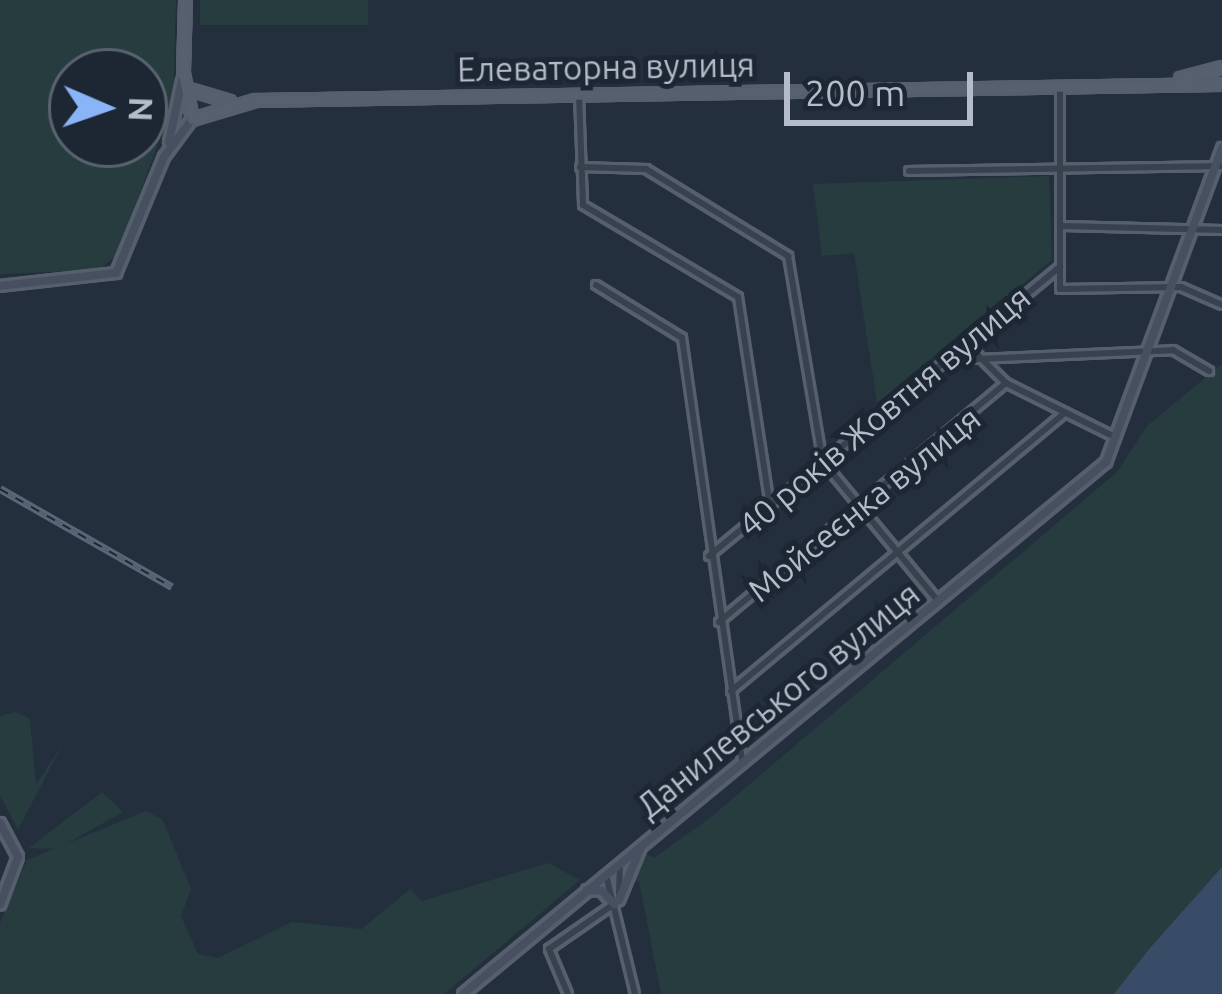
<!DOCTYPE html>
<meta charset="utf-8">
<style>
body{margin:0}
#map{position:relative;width:1222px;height:994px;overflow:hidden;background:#242f3e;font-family:Ubuntu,sans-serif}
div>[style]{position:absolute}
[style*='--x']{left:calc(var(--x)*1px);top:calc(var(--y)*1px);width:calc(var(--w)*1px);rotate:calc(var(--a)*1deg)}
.green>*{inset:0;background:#263c3f;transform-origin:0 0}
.water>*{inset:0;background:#394c67}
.roads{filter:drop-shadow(3px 0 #565f6c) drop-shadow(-3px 0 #565f6c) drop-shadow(0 3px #565f6c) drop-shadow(0 -3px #565f6c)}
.street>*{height:6px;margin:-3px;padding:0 3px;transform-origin:3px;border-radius:3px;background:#38414e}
.secondary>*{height:8px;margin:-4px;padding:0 4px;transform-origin:4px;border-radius:4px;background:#465061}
.primary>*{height:9px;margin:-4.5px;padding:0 4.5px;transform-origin:4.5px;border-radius:4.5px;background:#56606e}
.rail>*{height:8px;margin-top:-4px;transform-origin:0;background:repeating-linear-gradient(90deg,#1d2633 0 9px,#5a6575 0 18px);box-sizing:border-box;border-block:3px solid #5a6575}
span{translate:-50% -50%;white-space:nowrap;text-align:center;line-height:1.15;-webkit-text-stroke:10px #1d2633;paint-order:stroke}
.street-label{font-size:33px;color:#b4bcc9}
.north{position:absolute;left:48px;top:48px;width:120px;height:120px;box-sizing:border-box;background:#1d2633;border:3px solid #59626f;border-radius:50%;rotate:92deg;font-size:33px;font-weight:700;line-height:48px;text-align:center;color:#b4bcc9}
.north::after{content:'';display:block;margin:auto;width:42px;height:54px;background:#8ab4f8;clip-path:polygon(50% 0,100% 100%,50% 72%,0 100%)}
.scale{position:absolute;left:784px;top:72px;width:189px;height:54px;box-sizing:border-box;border:6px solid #b4bcc9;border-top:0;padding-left:15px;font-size:36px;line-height:42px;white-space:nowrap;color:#b4bcc9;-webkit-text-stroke:9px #1d2633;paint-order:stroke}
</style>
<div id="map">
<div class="green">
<div style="clip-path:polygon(evenodd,0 0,176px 0,173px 103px,117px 255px,98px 270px,0 274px,0 0,144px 72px,144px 144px,72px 144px,72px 72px,144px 72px)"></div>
<div style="left:200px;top:0;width:168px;height:25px"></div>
<div style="clip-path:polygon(1049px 176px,1052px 260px,877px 403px,854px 253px,822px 256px,813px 184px)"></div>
<div style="clip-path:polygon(1222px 364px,1222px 994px,661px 994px,639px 881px,626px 882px,643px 852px,654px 858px,710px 818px,1117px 472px,1147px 426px)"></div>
<div style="clip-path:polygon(15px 712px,30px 719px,36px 785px,63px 743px,18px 830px,0 795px,0 716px)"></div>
<div style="clip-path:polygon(102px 792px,123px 812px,57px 849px,29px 848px)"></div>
<div style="clip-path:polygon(146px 811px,163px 820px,191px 889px,181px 916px,198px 954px,218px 958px,292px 922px,362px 929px,410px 889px,422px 901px,548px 863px,580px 880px,444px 994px,0 994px,0 923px,27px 860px)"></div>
</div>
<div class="water">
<div style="clip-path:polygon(1222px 867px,1222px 994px,1114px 994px,1150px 948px)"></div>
</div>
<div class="roads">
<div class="street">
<div style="--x:1060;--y:87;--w:202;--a:90"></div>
<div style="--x:1060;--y:289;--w:121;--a:-0.9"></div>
<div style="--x:1181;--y:287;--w:45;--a:23.7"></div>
<div style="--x:579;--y:95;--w:110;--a:87.9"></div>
<div style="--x:583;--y:205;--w:180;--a:30.7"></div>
<div style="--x:738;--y:297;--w:212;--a:81.3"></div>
<div style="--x:580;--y:167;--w:66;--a:1.7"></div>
<div style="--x:646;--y:169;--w:167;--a:31.5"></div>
<div style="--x:788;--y:256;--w:209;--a:80.4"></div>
<div style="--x:823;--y:462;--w:179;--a:50.4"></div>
<div style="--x:909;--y:171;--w:313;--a:-0.9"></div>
<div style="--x:1062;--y:226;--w:160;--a:1.4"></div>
<div style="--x:596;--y:285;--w:101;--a:31.6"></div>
<div style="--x:682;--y:338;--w:425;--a:81.9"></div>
<div style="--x:966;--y:343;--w:57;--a:45"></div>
<div style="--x:1006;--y:383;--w:122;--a:26.4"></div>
<div style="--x:978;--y:359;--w:195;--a:-2.6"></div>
<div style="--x:1173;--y:350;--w:42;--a:30.3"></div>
<div style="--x:709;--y:556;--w:455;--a:-39.5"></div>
<div style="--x:719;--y:622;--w:373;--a:-39.8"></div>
<div style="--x:731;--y:691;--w:435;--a:-39.8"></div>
<div style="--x:606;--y:875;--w:122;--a:76.3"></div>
<div style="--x:619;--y:893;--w:28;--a:-88"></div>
<div style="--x:568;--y:994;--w:49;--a:-112.9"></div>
<div style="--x:549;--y:949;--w:79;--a:-34.7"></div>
</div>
<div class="secondary">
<div style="--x:169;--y:142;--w:62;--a:-78"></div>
<div style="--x:0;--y:286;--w:117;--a:-6.4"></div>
<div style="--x:116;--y:273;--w:126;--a:-67.5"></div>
<div style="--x:164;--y:157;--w:47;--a:-53.6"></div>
<div style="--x:0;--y:823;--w:38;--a:62"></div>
<div style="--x:18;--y:857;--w:51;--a:110.6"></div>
<div style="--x:587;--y:890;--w:15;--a:4"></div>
<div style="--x:602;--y:891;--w:18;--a:47"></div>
<div style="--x:619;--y:900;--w:57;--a:-67.5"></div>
<div style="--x:463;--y:994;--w:835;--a:-39.6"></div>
<div style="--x:1106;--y:462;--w:335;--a:-69.7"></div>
</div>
<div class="primary">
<div style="--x:185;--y:0;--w:73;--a:91.6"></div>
<div style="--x:183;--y:73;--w:47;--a:78.9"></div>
<div style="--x:192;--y:119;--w:66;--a:-16.8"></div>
<div style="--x:255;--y:100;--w:967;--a:-0.95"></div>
<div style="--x:1180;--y:78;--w:43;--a:-14.7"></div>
<div style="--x:189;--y:89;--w:42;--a:16.7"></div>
</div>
</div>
<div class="rail">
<div style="--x:0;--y:489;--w:198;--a:29.7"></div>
</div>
<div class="street-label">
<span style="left:606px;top:67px;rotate:-1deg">Елеваторна вулиця</span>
<span style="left:884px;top:411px;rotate:-40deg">40 років Жовтня вулиця</span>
<span style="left:864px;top:504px;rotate:-39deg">Мойсеєнка вулиця</span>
<span style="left:778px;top:700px;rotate:-39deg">Данилевського вулиця</span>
</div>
<div class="north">N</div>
<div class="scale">200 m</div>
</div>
